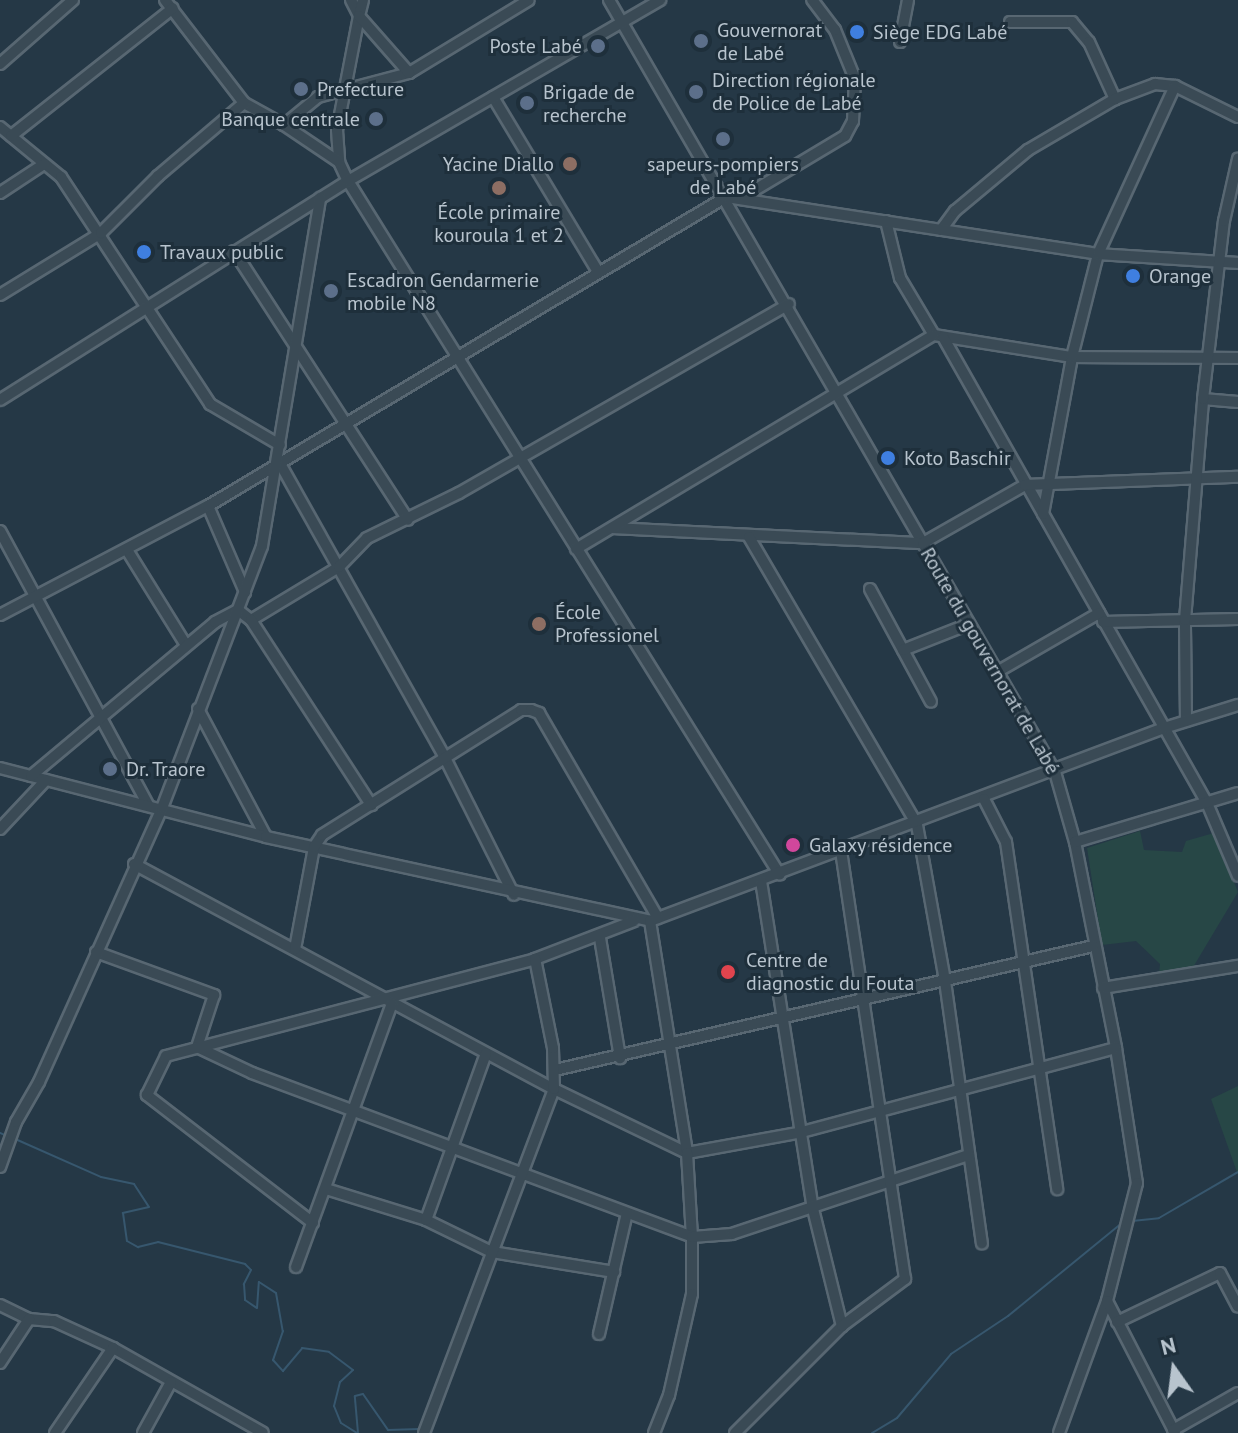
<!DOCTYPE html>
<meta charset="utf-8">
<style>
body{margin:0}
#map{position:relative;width:1238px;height:1433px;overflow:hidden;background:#253846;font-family:"PT Sans",sans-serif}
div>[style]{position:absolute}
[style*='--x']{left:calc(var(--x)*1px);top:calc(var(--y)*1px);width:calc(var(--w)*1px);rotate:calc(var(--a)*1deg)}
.green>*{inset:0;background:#274746}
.stream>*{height:2px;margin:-1px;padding:0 1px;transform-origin:1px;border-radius:1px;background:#37576e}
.roads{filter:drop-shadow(2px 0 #586772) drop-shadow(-2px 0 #586772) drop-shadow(0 2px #586772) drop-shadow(0 -2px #586772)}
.minor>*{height:10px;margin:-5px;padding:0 5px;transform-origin:5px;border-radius:5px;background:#3a4a55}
.dots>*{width:22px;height:22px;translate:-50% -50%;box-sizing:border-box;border:4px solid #1e2f3b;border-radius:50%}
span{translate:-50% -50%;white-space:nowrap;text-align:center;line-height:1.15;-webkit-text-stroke:6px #1e2f3b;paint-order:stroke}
.poi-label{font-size:20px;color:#b8c4ce}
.left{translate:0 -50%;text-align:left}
.right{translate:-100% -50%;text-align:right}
.street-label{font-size:20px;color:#b8c4ce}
.north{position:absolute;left:1134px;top:1329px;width:80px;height:80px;-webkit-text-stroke:6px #1e2f3b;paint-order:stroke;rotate:346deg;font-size:22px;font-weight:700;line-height:32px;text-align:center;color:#b8c4ce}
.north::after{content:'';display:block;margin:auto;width:28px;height:36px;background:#b8c4ce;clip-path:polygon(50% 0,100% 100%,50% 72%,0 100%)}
</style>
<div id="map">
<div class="green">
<div style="clip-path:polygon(1140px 831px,1144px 850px,1182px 852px,1186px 841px,1214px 833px,1238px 892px,1192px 969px,1159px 974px,1160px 964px,1136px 941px,1102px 945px,1087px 848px)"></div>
<div style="clip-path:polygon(1238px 1086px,1238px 1175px,1211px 1099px)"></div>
</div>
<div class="stream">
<div style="--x:0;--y:1133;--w:8;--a:23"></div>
<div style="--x:13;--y:1138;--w:96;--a:23.9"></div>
<div style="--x:101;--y:1177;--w:34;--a:12"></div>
<div style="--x:134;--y:1184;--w:27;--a:57"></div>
<div style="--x:149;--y:1207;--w:27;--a:167"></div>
<div style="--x:123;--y:1213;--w:28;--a:82"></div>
<div style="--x:127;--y:1241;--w:13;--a:29"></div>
<div style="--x:138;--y:1247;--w:21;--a:-14"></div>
<div style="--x:158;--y:1242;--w:90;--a:14.2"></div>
<div style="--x:245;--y:1264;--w:8;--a:45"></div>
<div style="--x:251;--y:1270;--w:16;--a:117"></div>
<div style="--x:244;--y:1284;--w:16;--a:86"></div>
<div style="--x:245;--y:1300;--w:14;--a:34"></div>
<div style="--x:257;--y:1308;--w:26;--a:-86"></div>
<div style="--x:259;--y:1282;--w:20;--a:33"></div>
<div style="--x:276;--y:1293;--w:39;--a:80"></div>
<div style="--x:283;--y:1331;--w:31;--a:109"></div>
<div style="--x:273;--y:1360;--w:15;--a:48"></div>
<div style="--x:283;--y:1371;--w:30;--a:-50"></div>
<div style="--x:302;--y:1348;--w:27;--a:8"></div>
<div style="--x:329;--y:1352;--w:30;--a:37"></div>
<div style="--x:353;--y:1370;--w:18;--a:137"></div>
<div style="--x:340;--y:1382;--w:25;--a:104"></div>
<div style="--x:334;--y:1406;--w:18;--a:68"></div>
<div style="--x:341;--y:1423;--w:19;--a:32"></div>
<div style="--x:1132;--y:1221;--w:27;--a:-6"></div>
<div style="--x:1159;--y:1218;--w:91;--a:-30.2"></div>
<div style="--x:358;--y:1433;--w:37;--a:-95"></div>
<div style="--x:355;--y:1396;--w:8;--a:-14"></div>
<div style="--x:363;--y:1394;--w:44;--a:55.2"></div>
<div style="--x:388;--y:1430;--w:32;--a:-2"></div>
<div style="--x:872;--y:1433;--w:29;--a:-31"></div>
<div style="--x:897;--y:1418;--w:84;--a:-49.8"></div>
<div style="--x:951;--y:1354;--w:69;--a:-33.7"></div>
<div style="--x:1008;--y:1316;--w:147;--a:-39.2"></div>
</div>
<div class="roads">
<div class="minor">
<div style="--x:165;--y:0;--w:130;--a:52.5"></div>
<div style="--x:244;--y:103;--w:46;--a:28.8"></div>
<div style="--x:284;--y:125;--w:44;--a:-39.5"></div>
<div style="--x:318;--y:97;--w:94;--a:-14.8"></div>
<div style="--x:409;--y:73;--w:140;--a:-31.3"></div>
<div style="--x:351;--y:0;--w:18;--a:63"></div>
<div style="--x:359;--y:16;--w:116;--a:100.9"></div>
<div style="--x:337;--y:130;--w:32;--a:86"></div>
<div style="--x:339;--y:162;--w:21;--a:65"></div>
<div style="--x:348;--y:181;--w:817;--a:58.1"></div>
<div style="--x:363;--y:0;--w:16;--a:104"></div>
<div style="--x:359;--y:16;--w:76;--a:48.7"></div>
<div style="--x:609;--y:0;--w:892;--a:59.98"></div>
<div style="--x:1055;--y:772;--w:73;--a:74.1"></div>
<div style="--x:1075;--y:842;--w:210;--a:78.7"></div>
<div style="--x:1116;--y:1048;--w:137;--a:81.2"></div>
<div style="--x:1137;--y:1183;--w:122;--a:104.3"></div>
<div style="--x:1107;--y:1301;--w:140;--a:110"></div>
<div style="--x:1010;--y:22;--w:62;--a:0"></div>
<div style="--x:1072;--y:22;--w:26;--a:50"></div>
<div style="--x:1089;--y:42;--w:63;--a:65.5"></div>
<div style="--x:900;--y:42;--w:43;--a:-79.2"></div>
<div style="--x:0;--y:64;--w:97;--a:-41.2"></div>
<div style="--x:493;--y:97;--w:204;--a:59"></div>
<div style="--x:284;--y:125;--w:66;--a:33.9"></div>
<div style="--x:0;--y:127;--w:79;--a:39.3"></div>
<div style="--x:61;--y:177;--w:272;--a:56.7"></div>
<div style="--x:210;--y:404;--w:81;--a:30.4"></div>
<div style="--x:11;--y:136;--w:206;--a:-38.3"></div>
<div style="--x:0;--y:193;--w:53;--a:-33.4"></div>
<div style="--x:743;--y:197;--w:119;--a:-30.9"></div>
<div style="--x:845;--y:136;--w:17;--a:-62"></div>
<div style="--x:853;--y:121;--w:42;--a:-87.3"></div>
<div style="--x:855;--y:79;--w:53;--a:-112.2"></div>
<div style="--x:835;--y:30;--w:38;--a:-127"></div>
<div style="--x:886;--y:221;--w:59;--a:76.2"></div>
<div style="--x:900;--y:278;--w:66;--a:59.2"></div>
<div style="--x:934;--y:335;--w:140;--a:9.1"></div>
<div style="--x:1072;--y:357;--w:166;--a:0.3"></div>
<div style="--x:941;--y:230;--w:24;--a:-54"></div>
<div style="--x:955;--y:211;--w:95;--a:-39.9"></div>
<div style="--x:1028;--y:150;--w:101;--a:-30.4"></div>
<div style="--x:1115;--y:99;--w:43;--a:-20.6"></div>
<div style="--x:1155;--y:84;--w:20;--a:6"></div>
<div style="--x:1175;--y:86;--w:70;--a:26.2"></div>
<div style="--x:234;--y:251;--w:320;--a:57.1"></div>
<div style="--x:0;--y:295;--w:119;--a:-31.5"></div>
<div style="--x:101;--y:233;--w:81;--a:-45"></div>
<div style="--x:158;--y:176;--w:113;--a:-40.3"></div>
<div style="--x:943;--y:337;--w:536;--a:60.47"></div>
<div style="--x:1207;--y:803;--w:79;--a:67"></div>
<div style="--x:1203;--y:399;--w:35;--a:5"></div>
<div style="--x:0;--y:400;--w:411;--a:-32.2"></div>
<div style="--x:348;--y:181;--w:361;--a:-30.1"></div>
<div style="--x:278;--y:460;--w:342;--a:60.7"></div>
<div style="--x:445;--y:758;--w:153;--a:63.3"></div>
<div style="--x:208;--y:506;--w:94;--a:66.7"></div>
<div style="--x:1043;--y:514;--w:160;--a:-79.5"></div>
<div style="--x:1072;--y:357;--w:106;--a:-75.8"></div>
<div style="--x:1098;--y:254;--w:185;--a:-65.4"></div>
<div style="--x:612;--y:528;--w:311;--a:2.8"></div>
<div style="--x:923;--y:543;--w:117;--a:-29.6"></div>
<div style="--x:1025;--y:485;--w:213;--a:-2.2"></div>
<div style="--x:0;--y:531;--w:311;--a:61.6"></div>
<div style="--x:749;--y:537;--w:333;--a:59.7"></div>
<div style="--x:917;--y:825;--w:158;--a:79.8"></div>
<div style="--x:945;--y:981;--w:265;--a:82"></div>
<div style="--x:576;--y:549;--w:417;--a:-30.9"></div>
<div style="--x:127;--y:550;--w:112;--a:58.2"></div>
<div style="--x:870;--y:589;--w:128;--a:61.6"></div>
<div style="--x:0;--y:615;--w:235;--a:-27.7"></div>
<div style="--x:208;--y:506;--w:603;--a:-30.82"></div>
<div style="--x:726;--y:197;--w:376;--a:8.7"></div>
<div style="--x:1098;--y:254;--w:140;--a:3.7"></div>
<div style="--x:251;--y:620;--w:103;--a:-31.1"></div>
<div style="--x:339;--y:567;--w:40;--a:-46"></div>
<div style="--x:367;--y:538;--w:102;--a:-26.1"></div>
<div style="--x:459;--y:493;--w:380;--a:-29.8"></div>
<div style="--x:1103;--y:622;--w:135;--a:-1.3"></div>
<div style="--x:903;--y:650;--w:71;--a:-21.5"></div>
<div style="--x:997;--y:672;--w:118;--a:-30"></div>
<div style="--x:198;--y:709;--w:145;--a:62"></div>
<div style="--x:1186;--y:721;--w:101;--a:-90.6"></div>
<div style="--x:1185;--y:620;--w:222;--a:-85.3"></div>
<div style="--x:1203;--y:399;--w:179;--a:-83.3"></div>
<div style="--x:1224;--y:221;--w:64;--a:-77.3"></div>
<div style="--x:0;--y:768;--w:275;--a:14.5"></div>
<div style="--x:266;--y:837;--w:393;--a:12.3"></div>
<div style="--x:650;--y:921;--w:549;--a:-20.58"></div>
<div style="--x:1164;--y:728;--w:77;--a:-17.3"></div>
<div style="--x:31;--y:776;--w:240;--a:-39.9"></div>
<div style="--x:215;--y:622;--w:26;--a:-28"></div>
<div style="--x:238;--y:610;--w:16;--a:38"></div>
<div style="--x:251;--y:620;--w:221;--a:57"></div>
<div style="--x:984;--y:799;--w:48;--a:62.9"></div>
<div style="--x:1006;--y:842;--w:351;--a:81.6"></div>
<div style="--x:0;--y:829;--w:67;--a:-46.8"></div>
<div style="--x:1075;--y:842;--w:170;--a:-16.7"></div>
<div style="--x:134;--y:864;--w:476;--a:28.2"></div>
<div style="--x:554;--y:1089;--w:148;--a:25.7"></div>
<div style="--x:687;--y:1153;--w:117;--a:-10.3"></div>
<div style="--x:802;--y:1132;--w:325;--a:-15"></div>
<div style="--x:761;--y:881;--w:332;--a:81"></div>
<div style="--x:813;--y:1209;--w:121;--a:76.1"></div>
<div style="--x:650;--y:921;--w:235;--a:80.9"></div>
<div style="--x:687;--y:1153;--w:84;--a:86.6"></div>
<div style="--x:692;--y:1237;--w:57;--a:90"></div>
<div style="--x:692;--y:1294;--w:104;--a:102.8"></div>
<div style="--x:669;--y:1395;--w:41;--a:111.5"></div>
<div style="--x:600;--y:938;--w:122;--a:80.5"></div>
<div style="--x:295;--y:949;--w:104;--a:-79.4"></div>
<div style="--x:314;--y:847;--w:14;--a:-56"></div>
<div style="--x:322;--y:835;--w:235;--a:-32.1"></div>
<div style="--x:521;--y:710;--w:10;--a:0"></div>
<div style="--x:531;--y:710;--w:9;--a:21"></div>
<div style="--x:539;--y:713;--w:237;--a:59.9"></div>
<div style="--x:96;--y:952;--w:126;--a:20"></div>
<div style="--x:214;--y:995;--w:55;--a:108.1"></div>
<div style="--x:197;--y:1047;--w:61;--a:25.3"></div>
<div style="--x:252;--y:1073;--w:470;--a:20.4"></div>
<div style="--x:692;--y:1237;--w:40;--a:-4.3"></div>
<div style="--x:732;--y:1234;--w:249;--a:-18.5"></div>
<div style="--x:1103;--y:988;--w:137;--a:-9.3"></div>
<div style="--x:555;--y:1070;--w:552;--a:-12.98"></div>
<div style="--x:0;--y:1167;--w:48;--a:-70.4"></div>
<div style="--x:16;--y:1122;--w:46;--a:-60.1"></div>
<div style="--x:39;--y:1082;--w:300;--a:-65.8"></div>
<div style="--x:162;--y:808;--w:280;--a:-69.1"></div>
<div style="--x:262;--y:546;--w:353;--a:-80.5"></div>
<div style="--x:326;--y:1189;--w:105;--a:17.2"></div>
<div style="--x:426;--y:1220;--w:73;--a:25.9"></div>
<div style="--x:492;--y:1252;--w:124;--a:9.3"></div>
<div style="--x:426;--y:1220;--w:177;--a:-70.2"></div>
<div style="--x:313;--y:1223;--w:210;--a:-142.4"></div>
<div style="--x:147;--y:1095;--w:43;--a:-64"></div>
<div style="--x:166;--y:1056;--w:382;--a:-14.7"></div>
<div style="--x:535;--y:959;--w:106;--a:-21"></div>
<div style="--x:296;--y:1267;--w:281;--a:-70"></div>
<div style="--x:1107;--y:1301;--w:148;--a:62.7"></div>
<div style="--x:0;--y:1305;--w:32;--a:26"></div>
<div style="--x:29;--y:1319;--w:25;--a:5"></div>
<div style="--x:54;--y:1321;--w:65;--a:24.6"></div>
<div style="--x:113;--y:1348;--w:172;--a:29.5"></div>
<div style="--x:1117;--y:1322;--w:114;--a:-25.4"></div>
<div style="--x:1220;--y:1273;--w:38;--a:62"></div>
<div style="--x:599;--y:1334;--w:124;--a:-77"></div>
<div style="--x:0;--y:1363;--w:53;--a:-56.6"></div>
<div style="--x:1173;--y:1430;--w:75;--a:-29.6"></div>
<div style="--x:55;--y:1433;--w:103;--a:-55.7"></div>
<div style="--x:143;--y:1433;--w:58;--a:-61.2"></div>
<div style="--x:424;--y:1433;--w:368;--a:-69.3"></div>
<div style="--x:554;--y:1089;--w:41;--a:-91.4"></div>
<div style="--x:553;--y:1048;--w:91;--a:-101.4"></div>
<div style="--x:735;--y:1433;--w:151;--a:-45"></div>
<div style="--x:842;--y:1326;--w:79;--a:-36.7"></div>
<div style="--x:905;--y:1279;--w:431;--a:-98.5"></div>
</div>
</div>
<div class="dots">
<div style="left:857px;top:32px;background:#3f7fe0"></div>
<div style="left:701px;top:41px;background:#5c6f8a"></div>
<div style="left:598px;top:46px;background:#5c6f8a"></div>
<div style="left:301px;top:89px;background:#5c6f8a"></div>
<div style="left:696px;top:92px;background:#5c6f8a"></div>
<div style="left:527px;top:103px;background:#5c6f8a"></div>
<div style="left:376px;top:119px;background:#5c6f8a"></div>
<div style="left:723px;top:139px;background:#5c6f8a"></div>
<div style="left:570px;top:164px;background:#8d6e63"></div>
<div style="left:499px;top:188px;background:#8d6e63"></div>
<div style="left:144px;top:252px;background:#3f7fe0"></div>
<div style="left:1133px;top:276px;background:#3f7fe0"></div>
<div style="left:331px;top:291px;background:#5c6f8a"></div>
<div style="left:888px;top:458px;background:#3f7fe0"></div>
<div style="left:539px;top:624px;background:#8d6e63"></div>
<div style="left:110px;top:769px;background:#5c6f8a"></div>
<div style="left:793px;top:845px;background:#d1479c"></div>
<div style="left:728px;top:972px;background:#e0444e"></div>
</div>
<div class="poi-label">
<span class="left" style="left:717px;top:42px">Gouvernorat<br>de Labé</span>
<span class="left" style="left:873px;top:32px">Siège EDG Labé</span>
<span class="right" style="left:582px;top:46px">Poste Labé</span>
<span class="left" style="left:712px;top:92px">Direction régionale<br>de Police de Labé</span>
<span class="left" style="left:317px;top:89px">Prefecture</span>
<span class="left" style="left:543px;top:104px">Brigade de<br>recherche</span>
<span class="right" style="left:360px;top:119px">Banque centrale</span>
<span class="right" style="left:554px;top:164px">Yacine Diallo</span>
<span style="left:723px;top:176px">sapeurs-pompiers<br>de Labé</span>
<span style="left:499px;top:224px">École primaire<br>kouroula 1 et 2</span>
<span class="left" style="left:160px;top:252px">Travaux public</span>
<span class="left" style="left:1149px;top:276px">Orange</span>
<span class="left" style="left:347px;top:292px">Escadron Gendarmerie<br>mobile N8</span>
<span class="left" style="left:904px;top:458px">Koto Baschir</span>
<span class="left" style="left:555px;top:624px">École<br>Professionel</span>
<span class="left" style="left:126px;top:769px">Dr. Traore</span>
<span class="left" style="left:809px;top:845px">Galaxy résidence</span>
<span class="left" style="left:746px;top:972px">Centre de<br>diagnostic du Fouta</span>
</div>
<div class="street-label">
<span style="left:990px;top:661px;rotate:60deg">Route du gouvernorat de Labé</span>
</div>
<div class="north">N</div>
</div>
